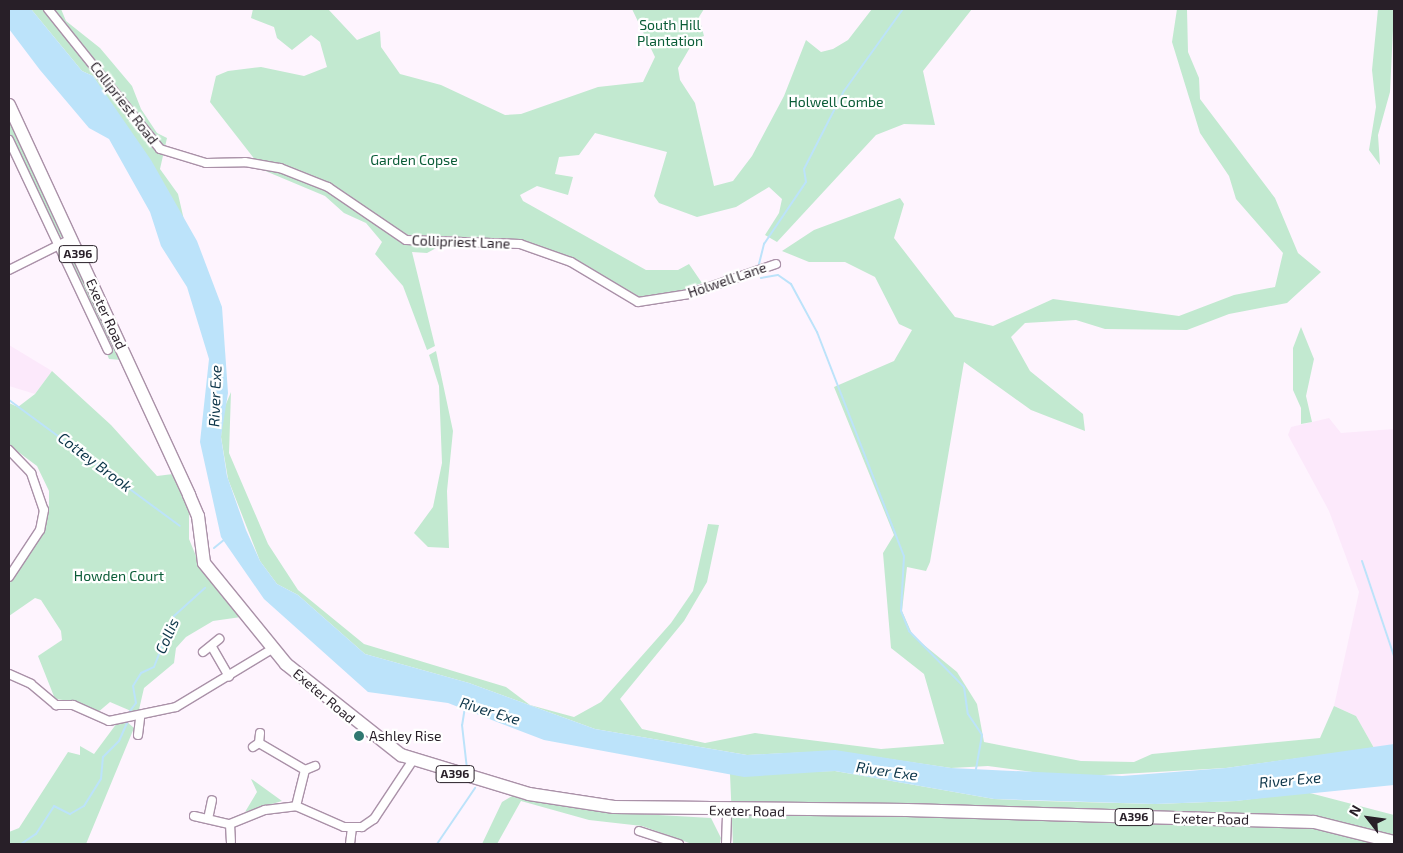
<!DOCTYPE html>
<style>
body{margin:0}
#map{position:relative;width:1403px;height:853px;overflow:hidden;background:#fef4fe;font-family:"Exo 2",sans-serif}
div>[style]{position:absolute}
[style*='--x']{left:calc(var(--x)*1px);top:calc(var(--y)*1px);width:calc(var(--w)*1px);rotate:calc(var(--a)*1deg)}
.built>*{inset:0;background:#fce9fb}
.green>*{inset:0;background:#c2e9d0}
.water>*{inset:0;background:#bce3fa}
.stream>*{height:2px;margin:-1px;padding:0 1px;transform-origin:1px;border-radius:1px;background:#bce3fa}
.roads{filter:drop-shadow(1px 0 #aa91a8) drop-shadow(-1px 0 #aa91a8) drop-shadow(0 1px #aa91a8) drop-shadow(0 -1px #aa91a8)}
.minor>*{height:8px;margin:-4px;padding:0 4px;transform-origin:4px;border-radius:4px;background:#fff}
.primary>*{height:12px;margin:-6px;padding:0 6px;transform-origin:6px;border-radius:6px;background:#fff}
.dots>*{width:14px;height:14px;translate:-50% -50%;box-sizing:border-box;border:2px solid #fff;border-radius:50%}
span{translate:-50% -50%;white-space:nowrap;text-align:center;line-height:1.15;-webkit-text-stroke:4.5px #fff;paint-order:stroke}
.shield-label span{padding:1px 4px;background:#fff;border:1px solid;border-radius:4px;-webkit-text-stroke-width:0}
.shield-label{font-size:12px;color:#281f28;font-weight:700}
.park-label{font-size:14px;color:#0a5c37}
.street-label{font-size:14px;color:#281f28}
.poi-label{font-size:14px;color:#281f28}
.left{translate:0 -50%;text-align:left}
.water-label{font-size:15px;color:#0c3549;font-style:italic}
.frame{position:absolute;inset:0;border:10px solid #281f28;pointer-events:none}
.north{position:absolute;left:1343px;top:793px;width:50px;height:50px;-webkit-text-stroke:4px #fff;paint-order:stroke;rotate:300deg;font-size:14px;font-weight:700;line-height:20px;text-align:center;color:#281f28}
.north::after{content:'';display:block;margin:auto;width:18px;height:22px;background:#281f28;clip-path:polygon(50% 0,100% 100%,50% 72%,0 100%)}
</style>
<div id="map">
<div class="built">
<div style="clip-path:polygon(9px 345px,52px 371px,35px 394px,9px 386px)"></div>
<div style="clip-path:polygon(1329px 418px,1341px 433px,1394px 429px,1394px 744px,1374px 748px,1356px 716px,1334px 706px,1359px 592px,1329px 511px,1288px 435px,1291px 427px)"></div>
</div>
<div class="green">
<div style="clip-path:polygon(31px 9px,61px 9px,66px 21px,100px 48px,132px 86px,141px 109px,157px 133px,167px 138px,160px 169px,178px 194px,184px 220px,93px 76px,82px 71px)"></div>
<div style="clip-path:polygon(253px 9px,328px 9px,357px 40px,380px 31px,381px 47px,400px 74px,441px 85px,505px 115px,521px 114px,598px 87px,643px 82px,655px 57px,632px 9px,704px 9px,699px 17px,704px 36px,695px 39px,678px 68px,680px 80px,695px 103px,714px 186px,733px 181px,752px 156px,784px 96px,806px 40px,821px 52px,833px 49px,848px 40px,872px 9px,972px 9px,923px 71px,935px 125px,904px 124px,876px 135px,777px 242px,765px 235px,779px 213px,782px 199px,769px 187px,736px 207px,697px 217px,659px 203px,654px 196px,667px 152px,595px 133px,579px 155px,559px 157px,555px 174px,573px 177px,568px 195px,537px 186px,520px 195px,523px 201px,646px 270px,678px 270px,689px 264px,702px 283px,672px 294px,637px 298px,572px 258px,526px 242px,441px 236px,440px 246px,427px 253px,412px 252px,435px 346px,427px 350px,403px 286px,375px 254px,382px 242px,366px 223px,344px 213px,325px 196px,263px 170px,210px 102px,216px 76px,228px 71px,261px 67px,304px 76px,327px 67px,320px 42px,311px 35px,292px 50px,277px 38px,274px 27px,251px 18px)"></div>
<div style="clip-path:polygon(1177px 9px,1187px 9px,1188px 52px,1199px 78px,1200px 99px,1275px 198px,1298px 253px,1321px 272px,1287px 303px,1229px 314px,1187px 330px,1105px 329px,1076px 320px,1025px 323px,1011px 337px,1030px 371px,1083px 414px,1085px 431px,1031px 410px,964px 362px,930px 562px,926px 571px,907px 567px,902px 611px,913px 636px,957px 672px,977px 704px,984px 742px,1081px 761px,1134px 762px,1152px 754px,1320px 738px,1334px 706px,1356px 716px,1374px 748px,1226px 768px,1069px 777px,988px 766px,951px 768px,835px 751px,747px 755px,595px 729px,469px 683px,365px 654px,298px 595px,277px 584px,260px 561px,228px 479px,221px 437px,223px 411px,231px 392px,229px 453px,268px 544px,298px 590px,364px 644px,506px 687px,530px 705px,574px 717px,601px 702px,671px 623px,693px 591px,708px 524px,719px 525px,707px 582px,684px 621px,620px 699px,642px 729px,705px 743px,755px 733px,881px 749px,944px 744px,924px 674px,891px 648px,883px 553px,894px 535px,834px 387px,894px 361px,912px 330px,899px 324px,875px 277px,845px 262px,809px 262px,782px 251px,814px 230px,900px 198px,904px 204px,894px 238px,955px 317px,993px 326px,1053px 299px,1179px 316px,1234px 295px,1275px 287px,1283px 253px,1236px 199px,1229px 176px,1200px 133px,1172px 42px)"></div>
<div style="clip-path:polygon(1378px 9px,1394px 9px,1390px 92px,1378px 135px,1380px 165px,1369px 150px,1376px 107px,1372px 70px)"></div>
<div style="clip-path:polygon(9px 114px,64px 234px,61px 238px,9px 134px)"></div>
<div style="clip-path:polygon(66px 248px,72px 249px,122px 360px,109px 359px)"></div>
<div style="clip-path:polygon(1301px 327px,1314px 359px,1306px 396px,1312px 422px,1301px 424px,1301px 408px,1293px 390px,1293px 348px)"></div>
<div style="clip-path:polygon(436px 351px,453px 431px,447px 491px,449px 548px,428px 547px,414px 533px,433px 507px,442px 463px,439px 386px,429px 355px)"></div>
<div style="clip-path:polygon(52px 371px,111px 425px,157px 476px,173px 474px,189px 505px,189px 539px,198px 561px,241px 617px,213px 621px,186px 637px,176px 648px,174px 663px,144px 688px,138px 714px,110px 702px,97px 713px,79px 702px,55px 699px,38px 656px,62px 640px,61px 631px,41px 600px,35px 598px,9px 616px,9px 584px,43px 530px,49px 505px,49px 491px,37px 466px,9px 445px,9px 403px,18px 407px,35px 394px)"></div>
<div style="clip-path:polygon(126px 721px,134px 728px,86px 844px,9px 844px,9px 832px,19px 828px,68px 752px,80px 755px,80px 746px,94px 754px,117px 723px)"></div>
<div style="clip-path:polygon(835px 771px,994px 799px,1042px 801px,1155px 804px,1236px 801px,1306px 792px,1394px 815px,1394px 844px,733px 844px,730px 774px)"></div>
<div style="clip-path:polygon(251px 779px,253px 780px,282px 801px,245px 812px,257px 792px)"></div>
<div style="clip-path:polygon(512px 796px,606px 812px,711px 818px,721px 838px,720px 844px,692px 844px,642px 826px,589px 820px,521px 801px,497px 844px,482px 844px,502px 802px)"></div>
</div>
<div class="water">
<div style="clip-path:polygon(9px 9px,31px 9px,82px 71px,93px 76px,151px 160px,197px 241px,222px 307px,228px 393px,221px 437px,227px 476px,246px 530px,260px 561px,277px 584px,298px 595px,365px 654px,469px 683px,595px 729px,747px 755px,835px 750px,951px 768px,1122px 776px,1226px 768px,1394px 744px,1394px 785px,1236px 801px,1155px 804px,994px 799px,835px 771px,744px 777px,544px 740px,448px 703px,368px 692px,264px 599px,221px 537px,200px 442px,209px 359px,187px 287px,161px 246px,150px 212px,109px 139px,89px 128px,40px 70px,9px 29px)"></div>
</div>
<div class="stream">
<div style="--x:759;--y:264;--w:21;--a:-76"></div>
<div style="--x:764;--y:244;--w:75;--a:-55.9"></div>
<div style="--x:806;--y:182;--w:13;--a:-99"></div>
<div style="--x:804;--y:169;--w:88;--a:-62.9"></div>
<div style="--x:844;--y:91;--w:101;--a:-54.3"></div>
<div style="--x:761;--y:278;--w:17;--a:-10"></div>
<div style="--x:778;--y:275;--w:16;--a:35"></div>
<div style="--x:791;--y:284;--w:55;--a:61.6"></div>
<div style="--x:817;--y:332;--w:240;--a:68.8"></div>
<div style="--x:904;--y:556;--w:55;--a:93.1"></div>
<div style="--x:901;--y:611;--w:22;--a:68"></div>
<div style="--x:909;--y:631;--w:78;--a:45.5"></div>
<div style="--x:964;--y:687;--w:27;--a:82"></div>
<div style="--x:968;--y:714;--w:25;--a:56"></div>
<div style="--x:982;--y:735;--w:35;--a:100"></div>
<div style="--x:9;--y:400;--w:212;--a:36.4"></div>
<div style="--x:214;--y:548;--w:13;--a:-39"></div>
<div style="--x:1362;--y:561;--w:100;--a:71.4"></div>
<div style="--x:465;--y:707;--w:18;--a:99"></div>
<div style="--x:462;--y:725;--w:44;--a:83.5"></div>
<div style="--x:130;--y:711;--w:10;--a:-53"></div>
<div style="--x:136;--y:703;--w:17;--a:-100"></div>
<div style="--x:133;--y:686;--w:15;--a:-58"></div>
<div style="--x:141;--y:673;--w:14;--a:-25"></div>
<div style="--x:154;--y:667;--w:55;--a:-68.6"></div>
<div style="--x:174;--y:616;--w:42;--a:-42.1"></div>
<div style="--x:21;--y:844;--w:18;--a:-34"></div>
<div style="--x:36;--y:834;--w:33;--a:-57"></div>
<div style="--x:54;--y:806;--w:18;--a:27"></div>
<div style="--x:70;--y:814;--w:16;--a:-30"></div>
<div style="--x:84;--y:806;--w:32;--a:-58"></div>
<div style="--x:101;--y:779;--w:22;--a:-85"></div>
<div style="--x:103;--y:757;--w:23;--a:-45"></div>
<div style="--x:119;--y:741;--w:20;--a:-66"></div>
<div style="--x:437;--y:844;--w:68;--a:-55.8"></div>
</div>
<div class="roads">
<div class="minor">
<div style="--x:48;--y:9;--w:179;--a:51.3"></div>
<div style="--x:160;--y:149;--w:48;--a:16.9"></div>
<div style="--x:206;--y:163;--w:39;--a:-1"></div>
<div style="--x:245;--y:162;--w:36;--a:10"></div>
<div style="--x:280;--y:168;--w:52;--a:21.6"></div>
<div style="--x:328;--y:187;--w:94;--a:34.2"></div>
<div style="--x:406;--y:240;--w:114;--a:2"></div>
<div style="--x:520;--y:244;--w:54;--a:19.4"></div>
<div style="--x:571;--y:262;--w:78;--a:30.8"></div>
<div style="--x:638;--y:302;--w:52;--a:-8.9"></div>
<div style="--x:689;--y:294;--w:92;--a:-19"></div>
<div style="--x:9;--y:140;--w:232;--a:64.8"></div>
<div style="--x:9;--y:270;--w:69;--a:-26.6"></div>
<div style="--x:9;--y:450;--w:32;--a:46"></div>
<div style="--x:31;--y:473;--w:39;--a:71"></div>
<div style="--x:44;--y:510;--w:20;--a:101"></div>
<div style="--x:40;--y:530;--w:56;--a:123.4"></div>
<div style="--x:212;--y:647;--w:34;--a:60"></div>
<div style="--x:203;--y:652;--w:21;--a:-39"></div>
<div style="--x:9;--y:674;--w:24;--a:24"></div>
<div style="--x:31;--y:684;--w:33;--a:40"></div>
<div style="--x:56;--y:705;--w:17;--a:0"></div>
<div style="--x:73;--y:705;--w:39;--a:24"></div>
<div style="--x:109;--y:721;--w:68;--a:-11.8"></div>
<div style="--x:176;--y:707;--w:112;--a:-31.1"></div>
<div style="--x:138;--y:735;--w:17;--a:-83"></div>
<div style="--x:259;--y:743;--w:53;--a:30.4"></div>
<div style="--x:305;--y:770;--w:37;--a:104"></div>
<div style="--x:253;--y:747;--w:7;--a:-34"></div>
<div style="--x:259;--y:743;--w:10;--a:-84"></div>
<div style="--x:305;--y:770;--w:11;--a:-22"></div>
<div style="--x:194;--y:816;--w:37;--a:13"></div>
<div style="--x:230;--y:824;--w:38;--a:-22"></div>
<div style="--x:265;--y:810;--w:31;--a:-7"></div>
<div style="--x:296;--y:806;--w:52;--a:23.6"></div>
<div style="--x:344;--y:827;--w:18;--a:0"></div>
<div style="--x:362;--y:827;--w:14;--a:-34"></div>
<div style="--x:374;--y:819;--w:71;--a:-56.5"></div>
<div style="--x:208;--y:819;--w:19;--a:-78"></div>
<div style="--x:230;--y:824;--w:18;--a:87"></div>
<div style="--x:639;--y:831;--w:42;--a:18"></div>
<div style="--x:350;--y:844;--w:16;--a:-83"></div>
<div style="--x:726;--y:844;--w:33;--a:-88"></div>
</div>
<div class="primary">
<div style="--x:9;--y:105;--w:430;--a:65.2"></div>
<div style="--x:189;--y:495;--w:23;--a:67"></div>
<div style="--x:198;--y:516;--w:47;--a:82.7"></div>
<div style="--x:204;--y:563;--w:130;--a:50.9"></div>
<div style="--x:286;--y:664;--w:147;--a:38.4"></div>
<div style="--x:401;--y:755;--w:134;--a:16.9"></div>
<div style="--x:529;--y:794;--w:86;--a:8.7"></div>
<div style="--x:614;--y:807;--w:293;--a:0.6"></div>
<div style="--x:907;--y:810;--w:407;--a:1.7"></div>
<div style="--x:1314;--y:822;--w:82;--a:14"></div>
</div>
</div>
<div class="dots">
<div style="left:359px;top:736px;background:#307871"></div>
</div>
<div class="shield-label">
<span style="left:78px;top:254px">A396</span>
<span style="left:455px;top:774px">A396</span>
<span style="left:1134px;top:817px">A396</span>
</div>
<div class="park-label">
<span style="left:670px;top:33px">South Hill<br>Plantation</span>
<span style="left:836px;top:102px">Holwell Combe</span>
<span style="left:414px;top:160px">Garden Copse</span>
<span style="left:119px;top:576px">Howden Court</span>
</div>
<div class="street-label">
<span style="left:124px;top:103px;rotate:52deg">Collipriest Road</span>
<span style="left:461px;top:242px;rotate:2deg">Collipriest Lane</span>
<span style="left:727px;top:280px;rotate:-19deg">Holwell Lane</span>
<span style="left:106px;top:314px;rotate:65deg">Exeter Road</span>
<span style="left:324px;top:696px;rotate:40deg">Exeter Road</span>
<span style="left:747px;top:811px;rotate:1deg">Exeter Road</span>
<span style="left:1211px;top:819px;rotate:1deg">Exeter Road</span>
</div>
<div class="poi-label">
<span class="left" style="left:369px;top:736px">Ashley Rise</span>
</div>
<div class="water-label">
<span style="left:215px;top:396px;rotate:-88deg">River Exe</span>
<span style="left:95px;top:462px;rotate:37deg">Cottey Brook</span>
<span style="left:167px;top:636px;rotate:-66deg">Collis</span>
<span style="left:490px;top:711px;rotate:17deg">River Exe</span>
<span style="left:887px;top:771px;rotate:8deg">River Exe</span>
<span style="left:1290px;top:780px;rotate:-5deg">River Exe</span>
</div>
<div class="frame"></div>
<div class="north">N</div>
</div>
